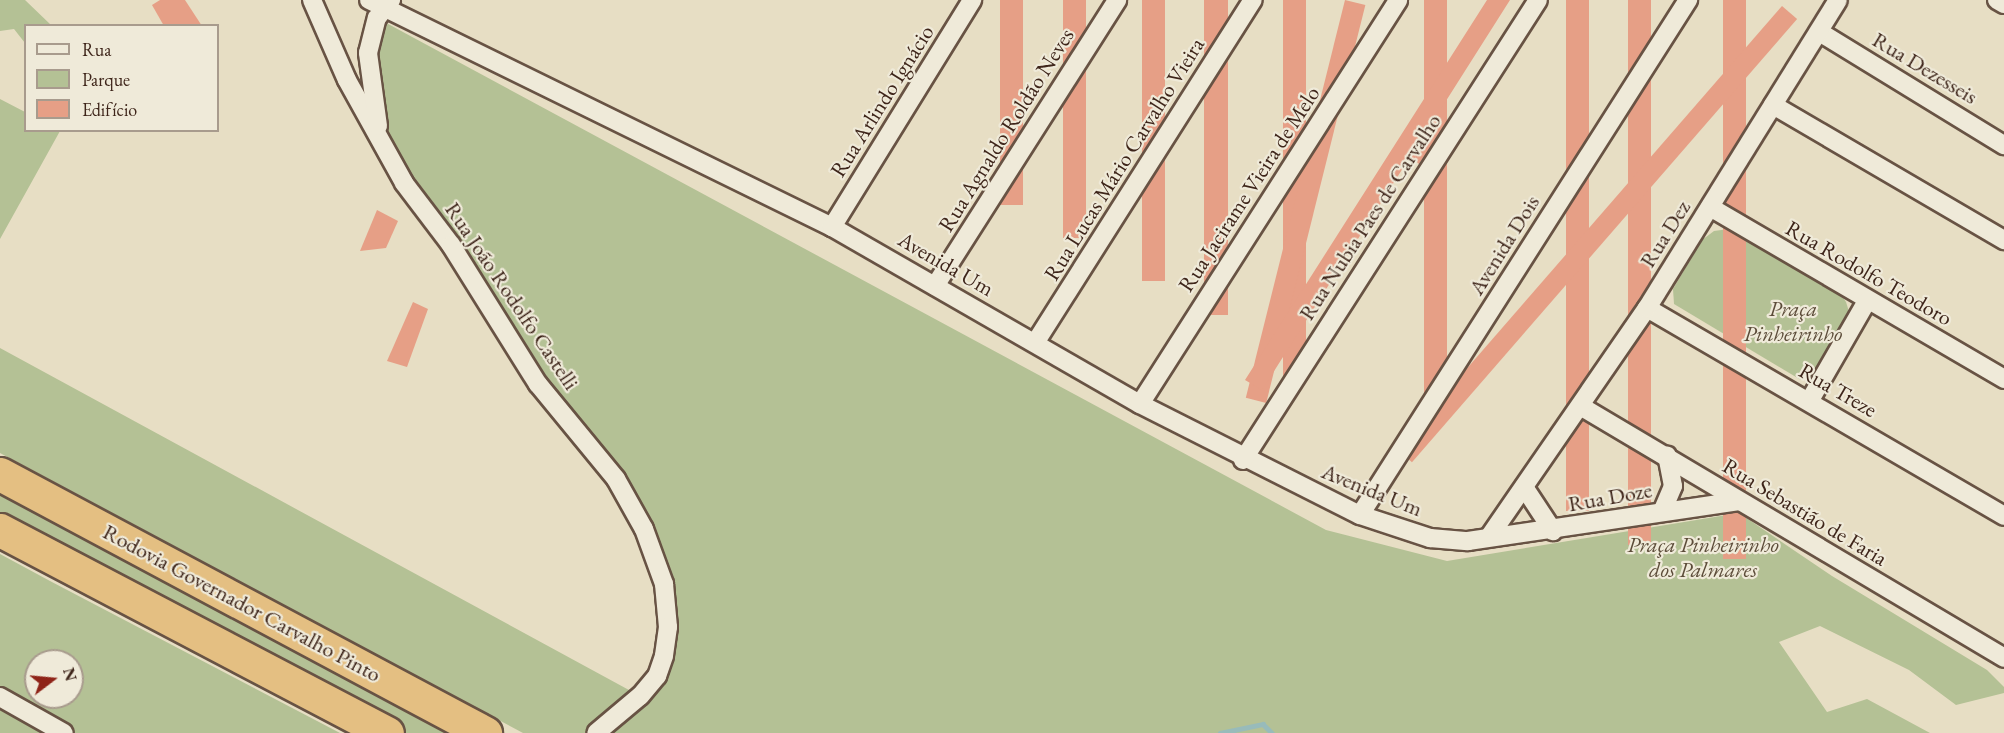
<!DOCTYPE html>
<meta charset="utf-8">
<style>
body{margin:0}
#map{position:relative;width:2004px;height:733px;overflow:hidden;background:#e7dec4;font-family:"EB Garamond",serif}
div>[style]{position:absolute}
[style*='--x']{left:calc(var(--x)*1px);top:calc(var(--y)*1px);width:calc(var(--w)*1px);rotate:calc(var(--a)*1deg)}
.green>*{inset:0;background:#b4c195}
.stream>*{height:4.5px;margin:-2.25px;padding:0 2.25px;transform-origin:2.25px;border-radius:2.25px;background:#98bbba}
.building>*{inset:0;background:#e69f86;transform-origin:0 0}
.roads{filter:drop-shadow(2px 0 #685344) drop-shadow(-2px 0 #685344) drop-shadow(0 2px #685344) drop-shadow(0 -2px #685344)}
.minor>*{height:18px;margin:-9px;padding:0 9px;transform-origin:9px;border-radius:9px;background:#efead9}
.motorway>*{height:33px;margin:-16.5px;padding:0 16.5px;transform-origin:16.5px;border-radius:16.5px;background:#e4bf82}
span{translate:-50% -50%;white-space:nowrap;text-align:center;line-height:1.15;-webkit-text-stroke:4.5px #efead9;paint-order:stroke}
.street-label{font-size:22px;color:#3e251a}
.park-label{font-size:22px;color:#5c4c39;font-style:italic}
.legend{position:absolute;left:24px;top:24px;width:195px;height:108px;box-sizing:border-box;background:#efead9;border:2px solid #a89b8d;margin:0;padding:8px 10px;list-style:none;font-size:18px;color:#3e251a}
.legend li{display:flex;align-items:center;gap:12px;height:30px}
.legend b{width:30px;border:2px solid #a89b8d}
.north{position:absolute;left:24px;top:649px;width:60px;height:60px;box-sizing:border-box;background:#efead9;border:2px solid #a89b8d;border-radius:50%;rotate:74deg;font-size:16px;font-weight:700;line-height:24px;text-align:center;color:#3e251a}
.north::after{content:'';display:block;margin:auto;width:21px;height:27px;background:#8f2418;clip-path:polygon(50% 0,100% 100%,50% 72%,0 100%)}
</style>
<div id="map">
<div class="green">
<div style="clip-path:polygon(0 0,25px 0,51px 25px,26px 26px,25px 43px,14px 29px,0 31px)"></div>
<div style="clip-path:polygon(377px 18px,1326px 530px,1447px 561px,1739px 513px,1832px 576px,1987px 670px,2004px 687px,2004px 693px,1956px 705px,1909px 670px,1820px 626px,1779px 642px,1827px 712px,1867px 699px,1930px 733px,523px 733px,0 453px,0 348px,640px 696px,664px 656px,652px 532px,560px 411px,378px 137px,368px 53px)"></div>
<div style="clip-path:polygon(0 99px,25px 112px,26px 130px,60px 131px,0 239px)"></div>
<div style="clip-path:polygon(1729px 229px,1839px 291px,1846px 302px,1850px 315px,1819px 372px,1810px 377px,1801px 380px,1674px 304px,1673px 289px,1702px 240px,1714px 231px)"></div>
<div style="clip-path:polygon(0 489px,452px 733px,400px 733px,0 520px)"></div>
<div style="clip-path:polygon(evenodd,0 554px,50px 581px,340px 733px,0 733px,0 554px,36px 661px,72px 661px,72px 697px,36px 697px,36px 661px)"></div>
</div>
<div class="stream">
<div style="--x:1220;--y:733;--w:44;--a:-11.8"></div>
<div style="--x:1263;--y:724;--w:13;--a:45"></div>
</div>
<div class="building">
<div style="clip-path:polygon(160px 0,185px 0,202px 26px,164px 26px,152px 5px)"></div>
<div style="left:1000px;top:0;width:23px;height:205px"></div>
<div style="left:1063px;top:0;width:23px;height:238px"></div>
<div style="left:1142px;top:0;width:23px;height:281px"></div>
<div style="left:1204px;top:0;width:24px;height:315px"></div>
<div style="left:1283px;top:0;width:23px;height:376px"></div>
<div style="left:1345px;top:0;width:21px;height:410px;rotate:14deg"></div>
<div style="left:1424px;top:0;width:23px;height:416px"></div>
<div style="clip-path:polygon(1487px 0,1510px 0,1418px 145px,1427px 152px,1419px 164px,1410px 157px,1262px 390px,1245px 380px)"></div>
<div style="left:1566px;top:0;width:23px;height:511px"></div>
<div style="left:1628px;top:0;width:23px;height:545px"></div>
<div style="left:1723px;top:0;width:23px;height:559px"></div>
<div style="left:1782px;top:6px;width:20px;height:587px;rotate:41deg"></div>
<div style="clip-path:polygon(377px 210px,398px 221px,386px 248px,360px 251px)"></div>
<div style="clip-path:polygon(413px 302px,428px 309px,407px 367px,387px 361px)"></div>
</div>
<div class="roads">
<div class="minor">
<div style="--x:312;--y:0;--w:87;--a:66.4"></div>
<div style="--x:347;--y:80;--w:118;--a:61"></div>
<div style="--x:404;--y:183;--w:78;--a:52.8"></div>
<div style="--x:451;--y:245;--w:164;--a:58"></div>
<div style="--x:538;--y:384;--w:123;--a:50.6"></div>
<div style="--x:616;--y:479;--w:57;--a:60.8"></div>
<div style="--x:644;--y:529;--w:59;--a:70"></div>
<div style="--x:664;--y:584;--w:43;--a:84.7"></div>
<div style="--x:668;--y:627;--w:29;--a:98"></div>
<div style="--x:664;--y:656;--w:21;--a:109"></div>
<div style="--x:657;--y:676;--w:26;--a:130"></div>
<div style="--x:640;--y:696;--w:57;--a:139.9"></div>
<div style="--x:369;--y:0;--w:516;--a:26.12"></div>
<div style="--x:832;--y:227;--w:355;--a:29.9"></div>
<div style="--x:1140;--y:404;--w:246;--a:26.8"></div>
<div style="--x:1360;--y:515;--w:74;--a:18.2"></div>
<div style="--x:1430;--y:538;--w:38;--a:5"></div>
<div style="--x:1468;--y:541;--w:274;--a:-8.4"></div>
<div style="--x:1997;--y:0;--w:8;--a:30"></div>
<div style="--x:1821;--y:33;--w:215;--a:31.5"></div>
<div style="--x:1773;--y:105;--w:268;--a:30.3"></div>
<div style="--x:378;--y:126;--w:74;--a:-97.8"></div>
<div style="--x:368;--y:53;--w:36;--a:-76"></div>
<div style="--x:377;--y:18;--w:23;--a:-52"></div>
<div style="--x:1710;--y:207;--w:341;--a:30.3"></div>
<div style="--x:832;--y:227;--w:267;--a:-58.3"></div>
<div style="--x:935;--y:286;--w:339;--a:-57.5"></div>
<div style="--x:1647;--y:308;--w:413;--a:30.2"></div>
<div style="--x:1035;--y:343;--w:406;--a:-57.6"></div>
<div style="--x:1810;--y:400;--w:114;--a:-60.1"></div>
<div style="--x:1140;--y:404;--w:479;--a:-57.4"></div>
<div style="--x:1582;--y:407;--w:491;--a:30.7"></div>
<div style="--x:1243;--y:460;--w:546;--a:-57.33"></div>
<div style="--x:1524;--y:487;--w:53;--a:56.6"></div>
<div style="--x:1662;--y:512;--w:28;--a:-67"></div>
<div style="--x:1673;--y:486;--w:31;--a:-101"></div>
<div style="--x:1360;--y:515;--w:611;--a:-57.51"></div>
<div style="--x:1489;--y:537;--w:278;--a:-55.4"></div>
<div style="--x:1647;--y:308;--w:362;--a:-58.2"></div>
<div style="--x:0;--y:697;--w:73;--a:29.4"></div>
</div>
<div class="motorway">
<div style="--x:0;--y:474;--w:550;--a:28.1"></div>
<div style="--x:0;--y:530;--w:437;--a:27.7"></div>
</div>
</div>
<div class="street-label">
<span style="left:1925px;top:68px;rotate:31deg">Rua Dezesseis</span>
<span style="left:882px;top:101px;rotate:-58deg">Rua Arlindo Ignácio</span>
<span style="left:1006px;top:130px;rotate:-58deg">Rua Agnaldo Roldão Neves</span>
<span style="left:1124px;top:159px;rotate:-58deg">Rua Lucas Mário Carvalho Vieira</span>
<span style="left:1249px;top:189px;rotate:-57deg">Rua Jacirame Vieira de Melo</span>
<span style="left:1370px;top:217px;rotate:-57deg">Rua Nubia Paes de Carvalho</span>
<span style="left:1665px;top:234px;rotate:-58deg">Rua Dez</span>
<span style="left:1504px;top:245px;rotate:-58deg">Avenida Dois</span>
<span style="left:946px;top:264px;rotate:30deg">Avenida Um</span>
<span style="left:1869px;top:273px;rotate:30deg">Rua Rodolfo Teodoro</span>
<span style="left:512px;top:296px;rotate:56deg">Rua João Rodolfo Castelli</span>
<span style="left:1838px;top:390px;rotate:30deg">Rua Treze</span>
<span style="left:1372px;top:490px;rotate:22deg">Avenida Um</span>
<span style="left:1610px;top:497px;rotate:-10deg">Rua Doze</span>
<span style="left:1805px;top:512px;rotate:31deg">Rua Sebastião de Faria</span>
<span style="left:242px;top:603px;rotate:28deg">Rodovia Governador Carvalho Pinto</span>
</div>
<div class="park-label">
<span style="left:1793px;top:321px">Praça<br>Pinheirinho</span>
<span style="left:1703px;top:557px">Praça Pinheirinho<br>dos Palmares</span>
</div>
<ul class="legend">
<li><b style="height:8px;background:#efead9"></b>Rua</li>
<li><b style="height:16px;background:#b4c195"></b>Parque</li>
<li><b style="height:16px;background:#e69f86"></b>Edifício</li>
</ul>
<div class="north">N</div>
</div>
